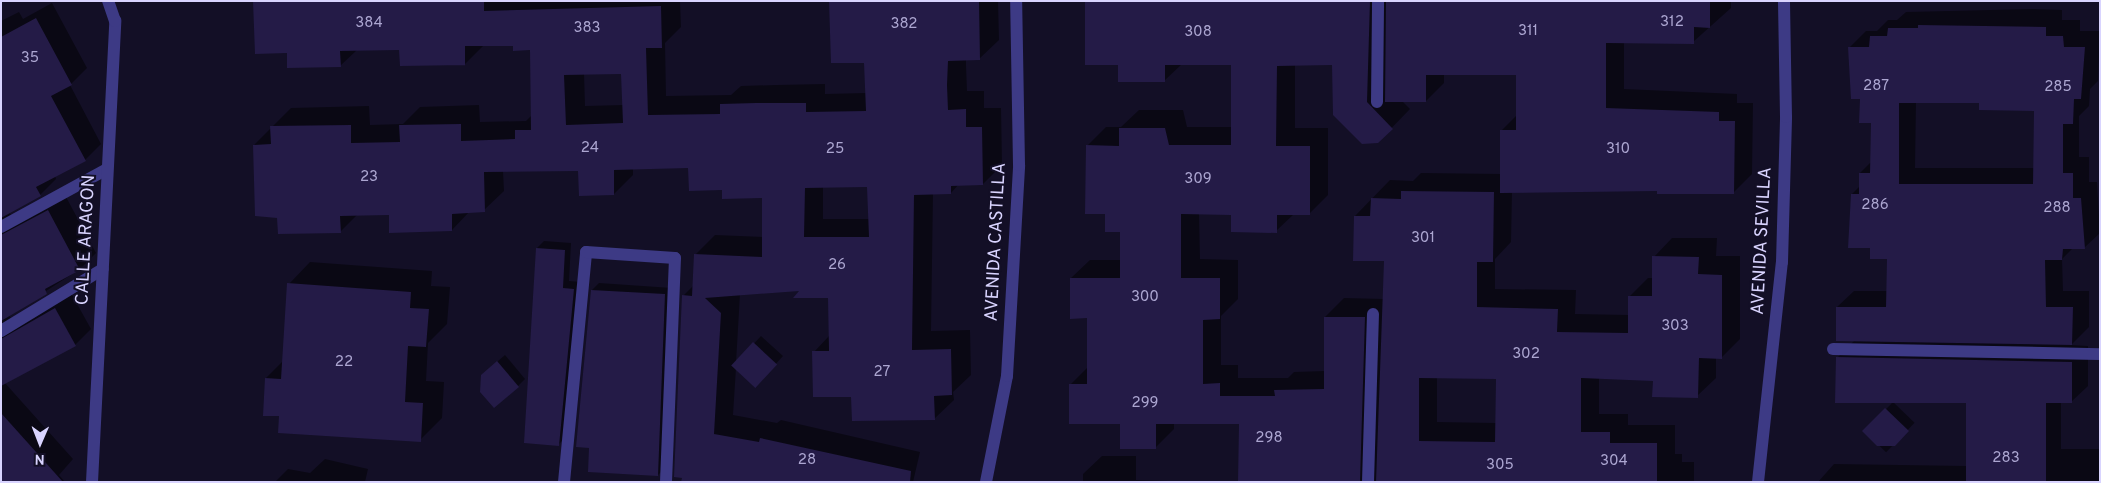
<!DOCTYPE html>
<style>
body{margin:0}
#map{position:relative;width:2101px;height:483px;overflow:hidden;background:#130f26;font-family:Overpass,sans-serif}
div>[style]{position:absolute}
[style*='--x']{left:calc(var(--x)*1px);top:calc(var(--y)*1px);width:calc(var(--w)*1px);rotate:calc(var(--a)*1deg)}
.shadow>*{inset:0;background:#0007;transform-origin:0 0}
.building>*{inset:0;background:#241b47;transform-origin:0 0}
.minor>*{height:12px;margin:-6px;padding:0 6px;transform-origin:6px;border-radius:6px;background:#3d3a85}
span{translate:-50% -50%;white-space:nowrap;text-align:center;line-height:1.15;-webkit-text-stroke:4px #130f26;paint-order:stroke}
.number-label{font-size:15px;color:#aca6d1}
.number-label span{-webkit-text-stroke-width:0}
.street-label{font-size:18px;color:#d9d4ff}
.frame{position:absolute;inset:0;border:2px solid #d9d4ff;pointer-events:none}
.north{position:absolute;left:15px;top:418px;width:50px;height:50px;-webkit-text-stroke:4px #130f26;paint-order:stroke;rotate:181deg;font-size:14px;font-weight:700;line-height:20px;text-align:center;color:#d9d4ff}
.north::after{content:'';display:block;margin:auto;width:18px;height:22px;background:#d9d4ff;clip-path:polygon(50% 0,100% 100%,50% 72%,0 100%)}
</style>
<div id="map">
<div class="shadow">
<div style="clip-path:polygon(evenodd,255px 1px,680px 1px,681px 27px,665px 43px,666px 96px,731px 95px,741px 86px,776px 85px,825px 84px,825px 94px,866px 93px,865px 62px,830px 1px,998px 1px,999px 40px,979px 59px,966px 59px,966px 65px,967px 91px,984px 91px,984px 108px,1001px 108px,1002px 165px,983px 184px,959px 184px,951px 193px,933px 193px,931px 331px,970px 330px,971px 375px,953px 392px,954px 400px,934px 419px,853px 395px,814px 352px,830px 335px,830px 296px,802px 290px,740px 294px,736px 363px,761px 336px,783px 356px,761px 380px,736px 368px,733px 415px,777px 423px,781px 420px,920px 452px,913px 482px,683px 482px,683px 296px,694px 285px,696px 254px,715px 235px,764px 237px,764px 196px,723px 189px,689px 167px,633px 168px,633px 175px,614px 194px,580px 170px,503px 171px,504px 191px,484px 210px,470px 211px,452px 230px,390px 214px,358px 214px,340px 232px,278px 216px,254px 145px,291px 108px,369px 106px,370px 125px,403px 124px,420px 107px,479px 105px,480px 122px,526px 121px,532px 115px,531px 49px,514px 45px,484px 45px,465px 64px,400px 48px,357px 50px,340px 66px,288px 52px,255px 1px,584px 73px,622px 73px,624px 105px,585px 106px,584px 73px,255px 1px,868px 186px,869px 219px,823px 219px,823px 187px,868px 186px)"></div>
<div style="clip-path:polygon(evenodd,1087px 1px,1731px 1px,1731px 8px,1693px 42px,1624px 42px,1624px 89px,1737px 94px,1737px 103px,1753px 103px,1752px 174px,1733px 193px,1658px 190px,1512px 191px,1511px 242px,1495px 259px,1495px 289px,1576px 290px,1575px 314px,1629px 315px,1630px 296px,1648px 278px,1653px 278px,1654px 257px,1672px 238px,1717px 238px,1716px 256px,1740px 256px,1740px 339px,1721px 358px,1716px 357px,1716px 378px,1697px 396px,1654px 380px,1599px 378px,1599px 414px,1628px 414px,1628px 425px,1675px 425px,1675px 454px,1682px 454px,1682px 462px,1694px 462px,1694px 482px,1239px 482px,1240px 423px,1174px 423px,1174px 429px,1155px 448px,1071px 384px,1088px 367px,1088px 317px,1071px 278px,1090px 260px,1121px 260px,1121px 231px,1106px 213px,1087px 146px,1106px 127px,1121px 127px,1139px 110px,1183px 110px,1187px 127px,1232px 127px,1232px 64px,1182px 64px,1164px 81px,1120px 64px,1087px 1px,1295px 64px,1334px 64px,1378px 142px,1410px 109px,1402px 101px,1426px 101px,1444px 83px,1444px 73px,1518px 74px,1518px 114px,1502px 130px,1502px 174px,1421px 173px,1413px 181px,1390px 180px,1355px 216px,1385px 260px,1384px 299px,1344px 298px,1325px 317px,1325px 371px,1294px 372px,1288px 378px,1238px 378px,1238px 365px,1221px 365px,1221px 316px,1238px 299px,1238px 260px,1200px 259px,1199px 213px,1232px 213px,1276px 231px,1294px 214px,1309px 214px,1328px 195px,1328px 128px,1295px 128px,1295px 64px,1087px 1px,1437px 377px,1497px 378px,1496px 423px,1437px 422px,1437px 377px)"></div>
<div style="clip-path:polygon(52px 3px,87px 68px,70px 85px,101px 144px,85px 160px,55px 176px,56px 179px,40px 195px,9px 212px,13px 218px,65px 195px,96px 253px,80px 269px,9px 315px,13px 322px,71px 293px,91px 329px,75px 345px,5px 383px,73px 459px,59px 475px,65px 482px,1px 482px,1px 21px,19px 12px,23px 19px)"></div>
<div style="clip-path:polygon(evenodd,2033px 9px,2062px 10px,2062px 20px,2080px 20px,2080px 31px,2100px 31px,2098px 81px,2090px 89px,2089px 106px,2079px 116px,2079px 157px,2089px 157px,2089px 182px,2097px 182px,2100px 233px,2084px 248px,2073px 248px,2062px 259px,2063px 291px,2089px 291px,2089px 327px,2071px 345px,2088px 346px,2088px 386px,2071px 402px,2061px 402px,2061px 449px,2100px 449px,2100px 482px,1818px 482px,1834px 464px,1967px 466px,1967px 401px,1837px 358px,1855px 340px,1837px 307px,1854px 291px,1888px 291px,1889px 258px,1871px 247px,1852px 194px,1860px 186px,1860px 173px,1871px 162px,1872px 122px,1861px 98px,1850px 47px,1866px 31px,1877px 31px,1888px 20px,1897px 20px,1906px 12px,2033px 9px,1916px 102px,1980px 102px,2035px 109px,2035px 168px,1915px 168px,1916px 102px)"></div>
<div style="clip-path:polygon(544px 241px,571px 243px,569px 281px,581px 282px,566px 437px,559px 444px,537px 248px)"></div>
<div style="clip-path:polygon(310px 262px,432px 271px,431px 286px,450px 287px,447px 324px,428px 343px,426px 381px,444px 382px,442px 418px,420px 440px,280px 415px,266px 378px,283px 361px,289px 284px)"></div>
<div style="clip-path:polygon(599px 283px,672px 288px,665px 468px,658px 475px,592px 290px)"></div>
<div style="clip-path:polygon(505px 355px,525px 379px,518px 386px,490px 368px)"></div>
<div style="left:1893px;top:402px;width:30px;height:41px;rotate:44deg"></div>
<div style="clip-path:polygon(1102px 456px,1136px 456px,1136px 480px,1200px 482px,1051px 482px,1083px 481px,1083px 474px)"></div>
<div style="clip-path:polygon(325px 459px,368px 469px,365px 482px,275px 482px,288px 469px,310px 473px)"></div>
</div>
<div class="building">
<div style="clip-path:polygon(evenodd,253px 1px,484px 1px,484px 11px,661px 6px,662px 48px,646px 48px,648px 115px,720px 114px,720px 104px,756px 103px,806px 103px,806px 112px,866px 111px,864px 63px,831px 63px,829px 1px,979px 1px,980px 60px,948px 61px,947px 85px,948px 110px,966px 109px,966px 127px,982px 127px,983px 185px,951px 186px,951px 194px,914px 195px,912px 350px,951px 349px,952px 395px,934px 396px,935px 420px,852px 421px,851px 397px,813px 397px,812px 351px,829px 351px,828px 298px,793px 298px,799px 291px,705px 298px,721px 313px,714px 434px,759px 442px,760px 438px,911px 471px,910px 482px,681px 482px,682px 478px,674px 477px,682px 295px,692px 296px,694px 254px,762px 257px,762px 198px,722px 199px,722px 190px,689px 191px,688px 168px,614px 170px,614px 195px,579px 196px,578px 171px,484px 172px,485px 212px,452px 214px,452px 231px,389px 233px,389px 215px,340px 216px,341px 233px,278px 234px,277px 218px,255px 216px,253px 145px,271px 144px,270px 126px,351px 125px,351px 143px,400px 142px,399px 125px,461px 124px,461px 141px,515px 139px,515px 130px,531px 130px,530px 50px,513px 51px,513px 46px,465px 46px,465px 65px,400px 66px,399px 50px,340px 51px,341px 67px,287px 68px,287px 53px,255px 54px,253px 1px,621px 74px,623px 123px,566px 125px,564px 75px,621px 74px,253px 1px,867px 187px,869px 237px,804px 237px,805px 188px,867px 187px)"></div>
<div style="clip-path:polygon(1085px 1px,1370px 1px,1367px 102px,1393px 129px,1378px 143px,1362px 144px,1333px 115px,1332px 65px,1277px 66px,1276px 146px,1310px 146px,1310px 215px,1277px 215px,1277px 233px,1231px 232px,1231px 215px,1181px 214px,1181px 278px,1220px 278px,1220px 319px,1203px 320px,1203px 384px,1220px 383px,1220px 396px,1275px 396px,1274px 390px,1324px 389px,1324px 317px,1365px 317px,1360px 482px,1238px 482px,1239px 424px,1156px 424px,1156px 449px,1120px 449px,1120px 424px,1069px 424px,1069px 384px,1087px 384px,1087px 318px,1070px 319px,1070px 278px,1120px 278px,1120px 232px,1105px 232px,1105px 214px,1085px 214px,1086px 145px,1119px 146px,1119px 128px,1165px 128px,1169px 145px,1231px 145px,1231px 65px,1165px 65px,1165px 82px,1118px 82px,1118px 65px,1085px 65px)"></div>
<div style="clip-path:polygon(1386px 1px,1710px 1px,1710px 28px,1694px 27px,1694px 44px,1606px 43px,1606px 108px,1719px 112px,1719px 121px,1735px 121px,1734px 194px,1657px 194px,1657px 191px,1500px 193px,1500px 130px,1516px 130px,1516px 75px,1426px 75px,1426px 102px,1385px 102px)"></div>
<div style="clip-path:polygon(36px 18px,72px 85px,51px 96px,86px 161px,36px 187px,41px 196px,1px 218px,1px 37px)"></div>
<div style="clip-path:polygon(evenodd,1918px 25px,2046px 27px,2046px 36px,2063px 36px,2064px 47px,2085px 47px,2081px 99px,2074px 99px,2073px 124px,2063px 124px,2063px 173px,2073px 173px,2073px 198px,2081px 198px,2085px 249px,2063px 249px,2062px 260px,2045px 260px,2046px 307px,2073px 307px,2072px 345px,1836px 341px,1836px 307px,1886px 307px,1887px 259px,1870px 259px,1870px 248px,1848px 248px,1851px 194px,1859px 194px,1859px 173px,1870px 173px,1871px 123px,1859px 123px,1860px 99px,1851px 99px,1848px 47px,1869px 47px,1870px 36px,1887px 36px,1888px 28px,1918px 28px,1918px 25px,1899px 103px,1979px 103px,1979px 110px,2034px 111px,2033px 184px,1899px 184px,1899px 103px)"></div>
<div style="clip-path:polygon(evenodd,1401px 191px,1494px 192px,1493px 262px,1477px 262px,1477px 307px,1558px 309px,1557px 332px,1628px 333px,1628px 296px,1652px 296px,1652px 256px,1699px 257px,1698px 274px,1722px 275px,1722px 359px,1699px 358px,1698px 398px,1652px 397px,1653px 381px,1581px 378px,1581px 432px,1610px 432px,1610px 443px,1657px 443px,1657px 482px,1376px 482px,1384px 261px,1353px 261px,1354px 216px,1370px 216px,1371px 198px,1401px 199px,1401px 191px,1419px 378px,1496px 379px,1495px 442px,1419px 441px,1419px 378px)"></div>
<div style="clip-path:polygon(48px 210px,80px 270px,45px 289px,47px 294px,1px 321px,1px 235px)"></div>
<div style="clip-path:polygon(536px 248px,565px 250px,563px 288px,574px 289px,559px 446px,524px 443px)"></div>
<div style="clip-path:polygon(287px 283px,411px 292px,410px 308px,429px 309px,426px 347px,408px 346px,405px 402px,423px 403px,421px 442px,278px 433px,279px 416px,263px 416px,265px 378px,281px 379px)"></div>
<div style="clip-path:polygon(591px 290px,665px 294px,658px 476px,588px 472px,589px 448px,576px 447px)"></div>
<div style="clip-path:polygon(55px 308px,76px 346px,1px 386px,1px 339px)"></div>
<div style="left:753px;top:342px;width:33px;height:32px;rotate:43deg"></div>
<div style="clip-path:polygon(1836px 357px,2072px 362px,2072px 403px,2046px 403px,2046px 482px,1966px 482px,1966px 403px,1835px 403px)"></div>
<div style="clip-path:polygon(497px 361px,519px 387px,494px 408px,480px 392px,481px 375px)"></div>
<div style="clip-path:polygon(1885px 408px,1909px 431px,1895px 446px,1877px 446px,1862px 431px)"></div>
<div style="clip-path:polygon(1px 413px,63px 482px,1px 482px)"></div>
</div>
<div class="minor">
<div style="--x:1377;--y:102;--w:101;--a:-89.4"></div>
<div style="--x:1;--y:227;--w:121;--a:-28.7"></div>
<div style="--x:1;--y:331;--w:119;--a:-31.3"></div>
<div style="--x:1833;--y:349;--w:267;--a:1.1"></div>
<div style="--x:92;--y:482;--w:462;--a:-87.1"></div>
<div style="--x:115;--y:21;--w:21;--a:-109"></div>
<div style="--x:564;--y:482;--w:231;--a:-84.5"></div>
<div style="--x:586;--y:252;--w:89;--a:3.9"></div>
<div style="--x:675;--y:258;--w:224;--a:92.3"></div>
<div style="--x:986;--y:482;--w:108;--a:-78.8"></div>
<div style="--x:1007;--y:376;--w:211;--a:-86.7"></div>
<div style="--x:1019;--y:165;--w:164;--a:-91"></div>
<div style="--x:1368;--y:482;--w:168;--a:-88.3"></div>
<div style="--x:1758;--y:482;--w:221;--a:-83.8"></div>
<div style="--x:1782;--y:262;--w:145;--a:-88.4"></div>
<div style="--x:1786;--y:117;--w:116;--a:-91"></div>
</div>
<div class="number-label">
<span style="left:1672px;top:23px">312</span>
<span style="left:369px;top:24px">384</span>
<span style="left:904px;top:25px">382</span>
<span style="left:587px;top:29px">383</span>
<span style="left:1528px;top:32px">311</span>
<span style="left:1198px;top:33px">308</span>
<span style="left:30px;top:59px">35</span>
<span style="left:1876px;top:87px">287</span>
<span style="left:2058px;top:88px">285</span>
<span style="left:590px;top:149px">24</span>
<span style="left:835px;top:150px">25</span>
<span style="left:1618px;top:150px">310</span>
<span style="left:369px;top:178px">23</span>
<span style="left:1198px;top:180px">309</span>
<span style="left:1875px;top:206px">286</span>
<span style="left:2057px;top:209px">288</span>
<span style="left:1423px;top:239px">301</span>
<span style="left:837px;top:266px">26</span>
<span style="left:1145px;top:298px">300</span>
<span style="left:1675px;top:327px">303</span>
<span style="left:1526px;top:355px">302</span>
<span style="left:344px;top:363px">22</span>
<span style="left:882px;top:373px">27</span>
<span style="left:1145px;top:404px">299</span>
<span style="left:1269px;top:439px">298</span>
<span style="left:2006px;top:459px">283</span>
<span style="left:807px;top:461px">28</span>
<span style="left:1614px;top:462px">304</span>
<span style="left:1500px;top:466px">305</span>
</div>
<div class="street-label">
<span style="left:87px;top:240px;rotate:-87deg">CALLE ARAGON</span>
<span style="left:1763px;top:241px;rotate:-87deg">AVENIDA SEVILLA</span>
<span style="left:997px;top:242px;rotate:-87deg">AVENIDA CASTILLA</span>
</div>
<div class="frame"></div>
<div class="north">N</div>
</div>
